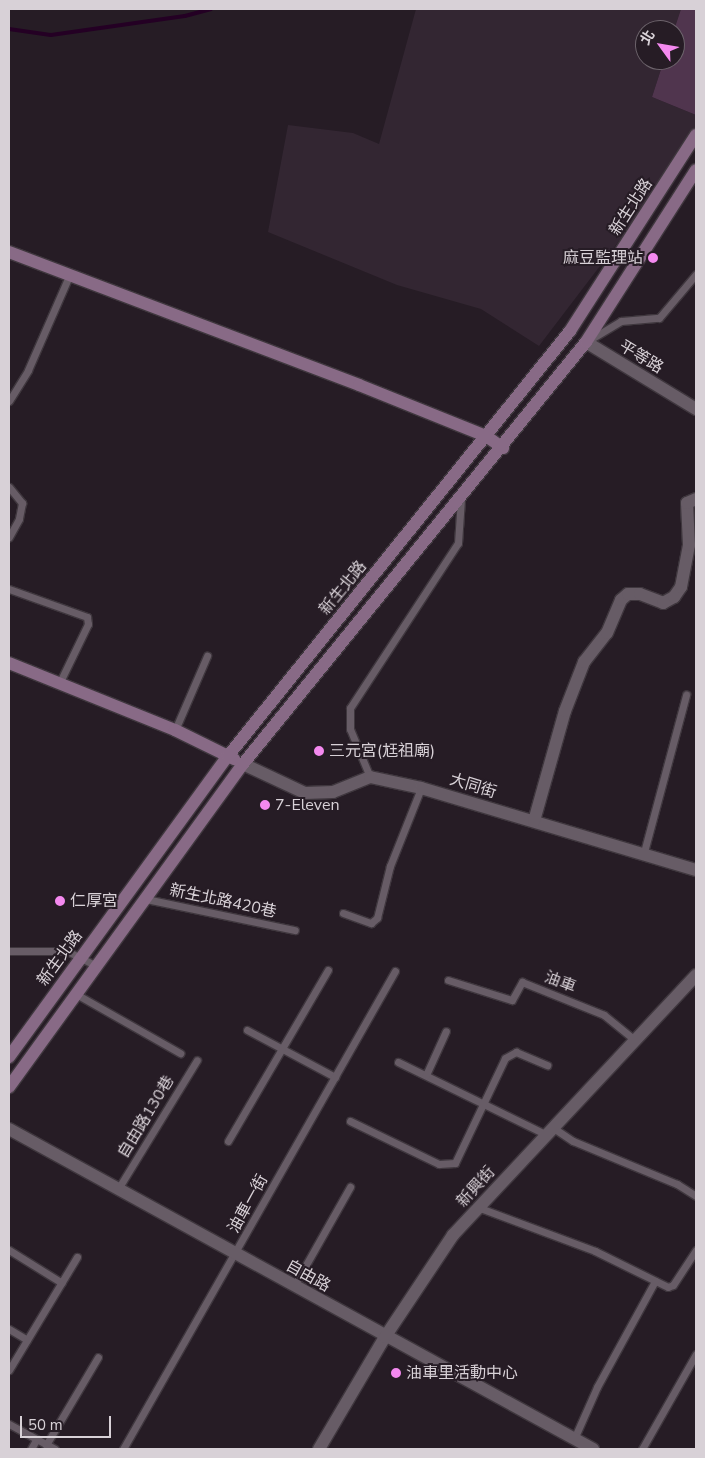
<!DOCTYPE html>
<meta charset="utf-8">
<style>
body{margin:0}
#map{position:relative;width:705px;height:1458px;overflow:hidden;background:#261c25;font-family:"Nunito Sans","Noto Sans TC",sans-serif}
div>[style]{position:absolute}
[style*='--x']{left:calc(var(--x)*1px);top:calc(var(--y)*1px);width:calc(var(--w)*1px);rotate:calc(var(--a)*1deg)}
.built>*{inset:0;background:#332632}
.green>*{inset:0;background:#50354e}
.stream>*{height:4px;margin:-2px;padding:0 2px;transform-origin:2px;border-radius:2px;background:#240024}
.roads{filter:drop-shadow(1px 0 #3f373e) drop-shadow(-1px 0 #3f373e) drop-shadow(0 1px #3f373e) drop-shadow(0 -1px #3f373e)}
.lane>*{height:7px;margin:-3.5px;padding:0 3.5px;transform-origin:3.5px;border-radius:3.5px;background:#675c66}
.street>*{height:12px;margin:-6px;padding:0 6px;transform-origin:6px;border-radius:6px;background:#675c66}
.secondary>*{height:12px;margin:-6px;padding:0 6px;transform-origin:6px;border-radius:6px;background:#886a86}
.dots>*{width:14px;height:14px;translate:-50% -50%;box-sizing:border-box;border:2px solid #261c25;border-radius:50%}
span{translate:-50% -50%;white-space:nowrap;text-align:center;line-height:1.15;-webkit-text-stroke:4px #261c25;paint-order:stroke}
.street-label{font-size:16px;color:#d8d1d7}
.poi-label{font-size:16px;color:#d8d1d7}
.right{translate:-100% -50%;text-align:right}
.left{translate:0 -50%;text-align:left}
.frame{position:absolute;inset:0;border:10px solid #d8d1d7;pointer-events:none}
.north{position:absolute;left:635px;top:20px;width:50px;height:50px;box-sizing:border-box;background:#261c25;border:1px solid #6d646c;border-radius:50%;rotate:302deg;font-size:14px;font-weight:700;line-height:20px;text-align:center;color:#d8d1d7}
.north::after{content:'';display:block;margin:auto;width:18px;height:22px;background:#f489ef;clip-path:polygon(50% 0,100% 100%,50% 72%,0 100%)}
.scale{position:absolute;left:20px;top:1416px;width:91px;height:22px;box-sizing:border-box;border:2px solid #d8d1d7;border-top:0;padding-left:6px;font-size:15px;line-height:18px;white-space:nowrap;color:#d8d1d7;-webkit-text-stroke:4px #261c25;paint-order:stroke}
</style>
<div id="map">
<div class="built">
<div style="clip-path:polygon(416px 9px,681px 9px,674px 30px,645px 30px,645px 60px,664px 60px,652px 97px,696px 115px,696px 140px,539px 346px,481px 309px,397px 285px,268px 232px,288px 125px,353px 133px,379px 144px)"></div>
</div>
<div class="green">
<div style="clip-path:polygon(681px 9px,696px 9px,696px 115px,652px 97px,664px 60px,675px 60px,674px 30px)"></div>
</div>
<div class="stream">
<div style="--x:9;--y:29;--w:42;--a:8.1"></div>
<div style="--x:51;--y:35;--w:135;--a:-8.1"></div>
<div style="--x:185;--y:16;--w:27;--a:-15"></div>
</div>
<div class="roads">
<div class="lane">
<div style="--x:591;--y:339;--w:35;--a:-31"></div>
<div style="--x:621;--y:321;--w:38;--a:-5"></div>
<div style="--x:659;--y:318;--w:57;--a:-49.9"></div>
<div style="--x:9;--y:401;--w:36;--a:-58"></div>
<div style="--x:28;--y:370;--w:103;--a:-66.4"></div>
<div style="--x:9;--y:487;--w:21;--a:51"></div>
<div style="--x:22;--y:503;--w:16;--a:101"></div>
<div style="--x:19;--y:519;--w:21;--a:119"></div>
<div style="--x:9;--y:589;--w:83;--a:19.7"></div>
<div style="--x:87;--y:617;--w:7;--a:82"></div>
<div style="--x:88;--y:624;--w:67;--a:115.8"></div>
<div style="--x:175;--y:730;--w:81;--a:-66.6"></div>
<div style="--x:370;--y:777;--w:52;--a:-112.6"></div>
<div style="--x:350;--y:729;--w:21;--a:-90"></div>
<div style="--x:350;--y:708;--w:197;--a:-56.8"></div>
<div style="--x:458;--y:543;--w:44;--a:-86.1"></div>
<div style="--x:644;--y:852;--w:163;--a:-75"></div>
<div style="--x:146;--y:899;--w:152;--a:11.8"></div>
<div style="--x:343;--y:913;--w:30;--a:20"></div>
<div style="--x:371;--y:923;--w:8;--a:-40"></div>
<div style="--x:377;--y:918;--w:54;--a:-76"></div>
<div style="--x:390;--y:866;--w:84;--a:-68.3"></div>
<div style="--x:9;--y:951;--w:58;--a:0"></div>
<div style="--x:67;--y:951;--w:33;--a:27"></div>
<div style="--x:448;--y:980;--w:67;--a:17.4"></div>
<div style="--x:512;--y:1000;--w:21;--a:-61"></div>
<div style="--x:522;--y:982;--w:88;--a:21.9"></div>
<div style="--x:604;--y:1015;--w:38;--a:39"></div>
<div style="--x:76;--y:994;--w:120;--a:29.6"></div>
<div style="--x:247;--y:1030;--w:100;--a:28.1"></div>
<div style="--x:398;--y:1062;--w:164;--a:26.1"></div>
<div style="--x:426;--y:1075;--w:48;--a:-65.6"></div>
<div style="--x:350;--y:1121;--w:99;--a:25.8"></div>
<div style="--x:439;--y:1164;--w:16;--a:-4"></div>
<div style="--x:455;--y:1163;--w:116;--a:-64.5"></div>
<div style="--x:505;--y:1058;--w:13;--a:-29"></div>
<div style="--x:516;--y:1052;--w:34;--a:23"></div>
<div style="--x:552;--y:1127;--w:25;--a:34"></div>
<div style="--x:573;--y:1141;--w:113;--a:22.5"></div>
<div style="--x:677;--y:1184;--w:22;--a:32"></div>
<div style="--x:228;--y:1141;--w:198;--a:-59.7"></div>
<div style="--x:118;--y:1189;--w:151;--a:-58.5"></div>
<div style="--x:480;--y:1208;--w:123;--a:20.5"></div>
<div style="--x:595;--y:1251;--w:81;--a:26.3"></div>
<div style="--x:668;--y:1287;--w:5;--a:-22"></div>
<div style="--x:673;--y:1285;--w:42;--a:-56.7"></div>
<div style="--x:9;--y:1250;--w:62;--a:31.9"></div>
<div style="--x:294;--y:1286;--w:114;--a:-60.5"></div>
<div style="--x:9;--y:1329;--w:21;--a:31"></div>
<div style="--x:9;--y:1370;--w:132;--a:-59"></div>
<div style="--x:9;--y:1424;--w:52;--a:28.5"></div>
<div style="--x:574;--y:1439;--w:57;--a:-66.1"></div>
<div style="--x:597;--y:1387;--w:121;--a:-61.3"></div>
<div style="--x:46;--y:1445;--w:102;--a:-59.4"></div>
<div style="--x:31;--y:1449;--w:10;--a:-61"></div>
<div style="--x:123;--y:1449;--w:550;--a:-60.36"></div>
<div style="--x:642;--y:1449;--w:109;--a:-60.4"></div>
</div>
<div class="street">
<div style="--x:586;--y:342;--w:129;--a:31.3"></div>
<div style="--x:243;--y:764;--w:68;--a:25.1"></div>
<div style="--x:305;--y:793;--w:28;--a:-2"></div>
<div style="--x:333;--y:792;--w:40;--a:-22"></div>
<div style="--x:370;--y:777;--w:52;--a:12.2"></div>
<div style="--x:421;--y:788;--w:287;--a:16.6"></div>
<div style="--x:534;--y:821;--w:114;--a:-74.3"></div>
<div style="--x:565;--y:711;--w:53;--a:-68.8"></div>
<div style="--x:584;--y:662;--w:37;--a:-52"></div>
<div style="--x:607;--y:633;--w:36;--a:-67"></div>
<div style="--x:621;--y:600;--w:9;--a:-41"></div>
<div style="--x:628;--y:594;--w:12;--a:0"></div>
<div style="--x:640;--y:594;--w:25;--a:21"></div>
<div style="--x:663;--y:603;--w:13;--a:-29"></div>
<div style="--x:674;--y:597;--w:12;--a:-55"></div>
<div style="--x:681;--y:587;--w:43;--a:-79.2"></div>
<div style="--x:689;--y:545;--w:42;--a:-92.7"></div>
<div style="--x:687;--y:503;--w:10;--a:-24"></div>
<div style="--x:9;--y:1129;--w:666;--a:28.72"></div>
<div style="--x:319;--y:1449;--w:130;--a:-59.5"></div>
<div style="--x:385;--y:1337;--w:123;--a:-56.3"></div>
<div style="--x:453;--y:1235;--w:356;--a:-46.9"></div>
</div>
<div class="secondary">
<div style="--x:9;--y:252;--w:374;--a:20.8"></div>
<div style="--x:359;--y:385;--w:137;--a:21.9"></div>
<div style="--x:486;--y:436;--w:21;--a:35"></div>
<div style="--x:9;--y:663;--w:179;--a:22"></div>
<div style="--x:175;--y:730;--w:66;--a:26.2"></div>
<div style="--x:9;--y:1057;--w:372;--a:-54"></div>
<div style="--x:228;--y:756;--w:546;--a:-51.18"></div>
<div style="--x:570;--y:331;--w:233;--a:-57.3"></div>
<div style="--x:9;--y:1087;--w:399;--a:-54.1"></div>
<div style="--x:243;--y:764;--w:544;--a:-50.9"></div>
<div style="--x:586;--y:342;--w:204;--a:-57.4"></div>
</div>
</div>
<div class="dots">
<div style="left:653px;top:258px;background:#f489ef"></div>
<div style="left:319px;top:751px;background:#f489ef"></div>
<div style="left:265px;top:805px;background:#f489ef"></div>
<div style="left:60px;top:901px;background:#f489ef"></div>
<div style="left:396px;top:1373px;background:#f489ef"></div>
</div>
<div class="street-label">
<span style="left:631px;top:207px;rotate:-57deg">新生北路</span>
<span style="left:641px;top:357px;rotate:31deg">平等路</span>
<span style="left:343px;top:588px;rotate:-51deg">新生北路</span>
<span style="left:473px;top:786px;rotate:17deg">大同街</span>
<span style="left:223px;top:901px;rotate:12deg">新生北路420巷</span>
<span style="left:60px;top:958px;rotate:-54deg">新生北路</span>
<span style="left:560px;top:982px;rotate:21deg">油車</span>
<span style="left:146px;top:1117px;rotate:-59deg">自由路130巷</span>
<span style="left:476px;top:1187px;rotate:-48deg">新興街</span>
<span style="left:248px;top:1204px;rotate:-61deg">油車一街</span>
<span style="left:308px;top:1276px;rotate:29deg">自由路</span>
</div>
<div class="poi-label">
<span class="right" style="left:643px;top:258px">麻豆監理站</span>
<span class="left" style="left:329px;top:751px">三元宮(尪祖廟)</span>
<span class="left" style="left:275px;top:805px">7-Eleven</span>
<span class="left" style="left:70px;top:901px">仁厚宮</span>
<span class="left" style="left:406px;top:1373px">油車里活動中心</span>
</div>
<div class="frame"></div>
<div class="north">北</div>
<div class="scale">50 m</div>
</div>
